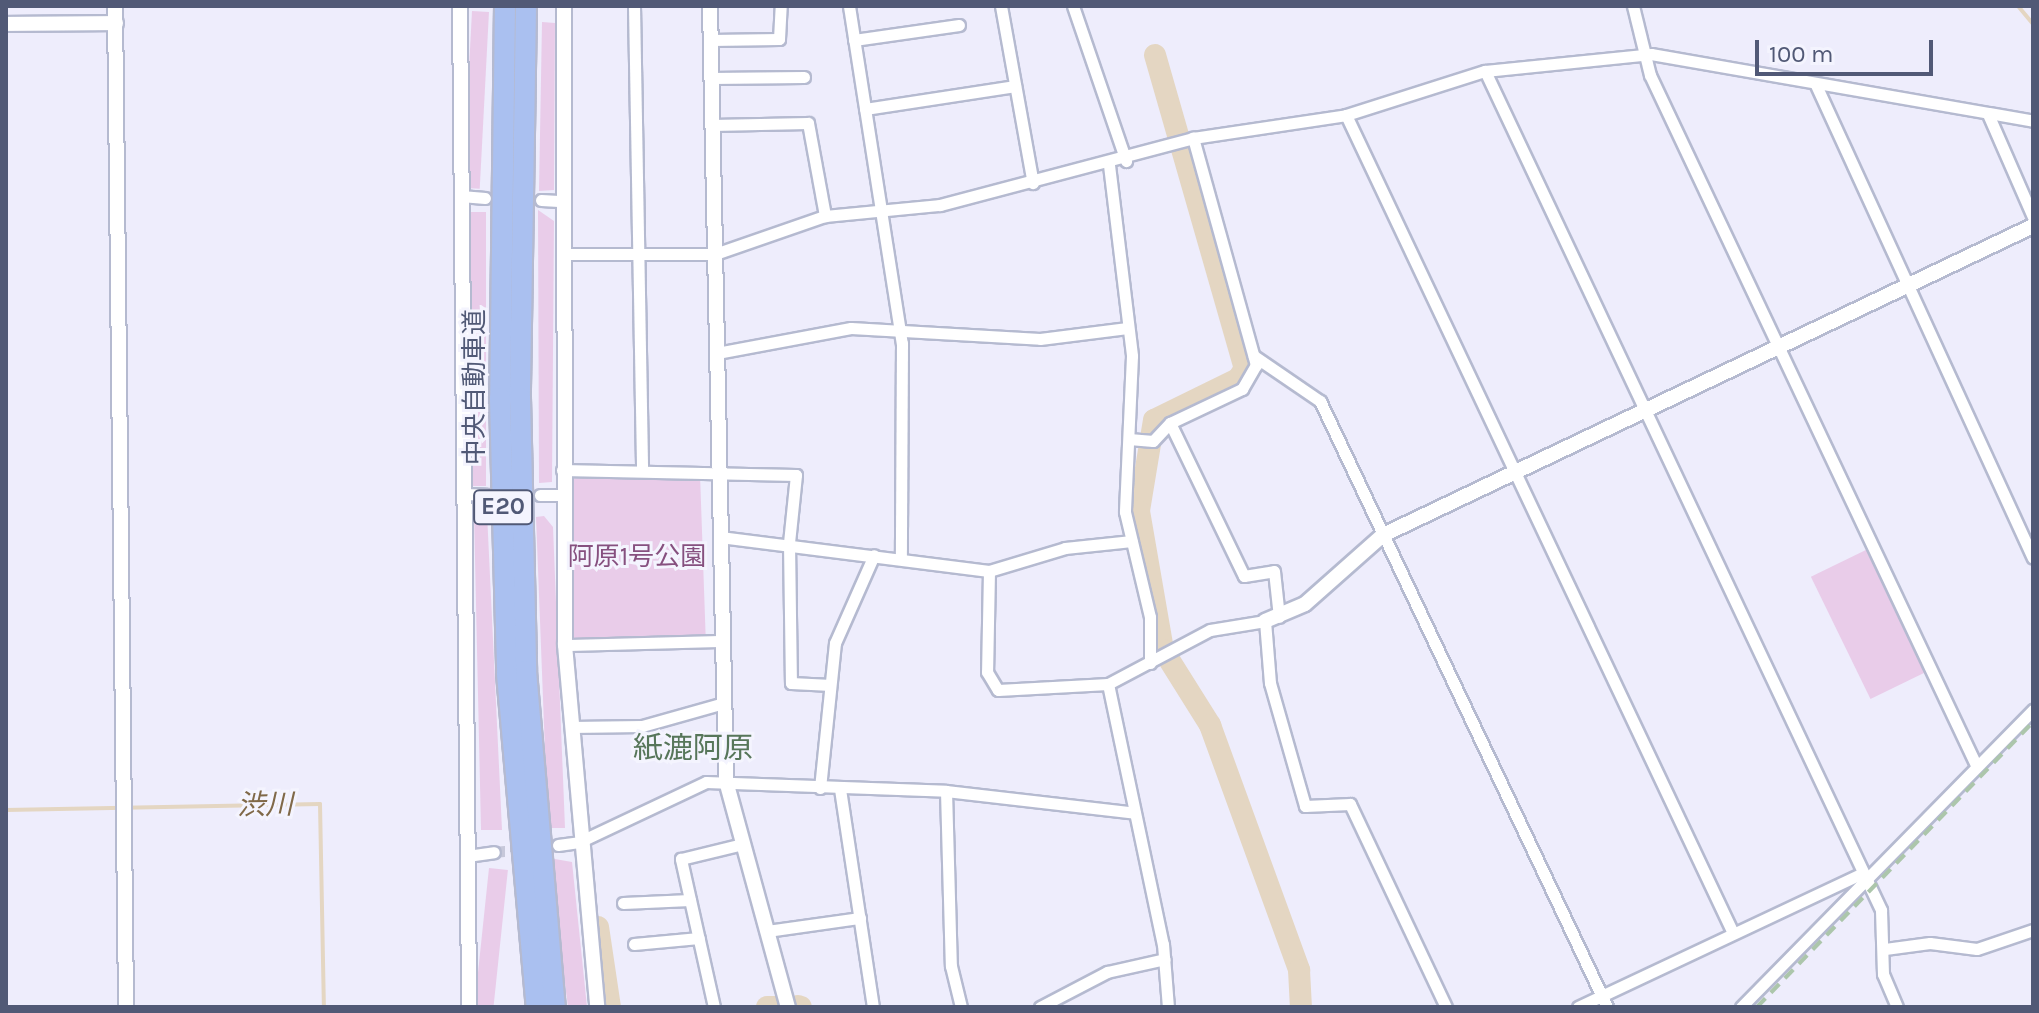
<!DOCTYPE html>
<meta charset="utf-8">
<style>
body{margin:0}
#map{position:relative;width:2039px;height:1013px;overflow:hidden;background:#eeedfc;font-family:Karla,"Noto Sans JP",sans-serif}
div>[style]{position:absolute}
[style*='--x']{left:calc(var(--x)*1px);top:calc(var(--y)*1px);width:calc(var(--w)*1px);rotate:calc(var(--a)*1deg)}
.green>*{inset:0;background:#e9cce9;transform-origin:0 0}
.stream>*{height:4px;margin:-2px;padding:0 2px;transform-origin:2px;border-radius:2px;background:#e4d6c2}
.river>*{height:22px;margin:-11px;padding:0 11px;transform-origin:11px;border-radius:11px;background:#e4d6c2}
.minor-tunnel>*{height:11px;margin-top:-5.5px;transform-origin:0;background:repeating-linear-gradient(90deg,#c7c8da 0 11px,transparent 0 16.5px)}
.roads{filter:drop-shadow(2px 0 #b5bad0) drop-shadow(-2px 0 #b5bad0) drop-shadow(0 2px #b5bad0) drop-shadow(0 -2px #b5bad0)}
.minor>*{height:11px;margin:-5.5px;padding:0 5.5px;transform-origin:5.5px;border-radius:5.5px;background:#fff}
.tertiary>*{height:14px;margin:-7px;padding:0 7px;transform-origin:7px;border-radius:7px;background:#fff}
.motorway>*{height:20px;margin:-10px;padding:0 10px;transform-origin:10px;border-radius:10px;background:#aac0f0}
.rail>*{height:4px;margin-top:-2px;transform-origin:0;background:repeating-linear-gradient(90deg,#acc6ab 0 12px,transparent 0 20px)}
span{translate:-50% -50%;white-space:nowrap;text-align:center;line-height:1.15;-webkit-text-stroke:6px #f4f4fe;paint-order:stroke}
.shield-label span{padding:2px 6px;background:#f4f4fe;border:2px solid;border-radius:6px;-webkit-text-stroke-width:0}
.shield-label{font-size:24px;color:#515976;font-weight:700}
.street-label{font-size:26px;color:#515976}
.park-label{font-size:26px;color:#86507f}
.water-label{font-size:28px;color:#806948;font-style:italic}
.quarter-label{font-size:30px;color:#57765a}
.frame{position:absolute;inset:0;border:8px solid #515976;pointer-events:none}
.scale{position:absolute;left:1755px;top:40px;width:178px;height:36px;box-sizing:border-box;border:4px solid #515976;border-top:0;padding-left:10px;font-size:24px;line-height:28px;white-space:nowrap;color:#515976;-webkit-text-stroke:6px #f4f4fe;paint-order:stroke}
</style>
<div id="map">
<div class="green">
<div style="left:472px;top:11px;width:17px;height:177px;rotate:3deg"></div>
<div style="clip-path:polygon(542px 22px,555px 23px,554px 190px,539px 191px)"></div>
<div style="clip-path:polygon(538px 210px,554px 221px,552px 482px,539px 483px)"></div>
<div style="left:471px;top:212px;width:15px;height:274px"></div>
<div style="left:700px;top:474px;width:161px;height:132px;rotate:88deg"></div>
<div style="clip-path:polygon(474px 513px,487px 513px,502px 830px,481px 830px)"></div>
<div style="clip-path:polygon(544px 516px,553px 527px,565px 828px,548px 828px,536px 517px)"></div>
<div style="left:1872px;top:547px;width:136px;height:68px;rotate:64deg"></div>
<div style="clip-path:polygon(549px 858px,572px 862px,587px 1007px,568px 1007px)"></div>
<div style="left:489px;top:868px;width:19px;height:140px;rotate:6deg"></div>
</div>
<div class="stream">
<div style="--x:2018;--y:6;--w:23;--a:50"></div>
<div style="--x:6;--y:810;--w:314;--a:-1.1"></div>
<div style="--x:320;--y:804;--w:203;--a:88.9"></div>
</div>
<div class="river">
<div style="--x:1155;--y:55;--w:326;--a:74"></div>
<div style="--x:1245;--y:368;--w:13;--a:122"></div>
<div style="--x:1238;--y:379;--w:93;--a:154"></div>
<div style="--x:1154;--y:420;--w:92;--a:99.4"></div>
<div style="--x:1139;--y:511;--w:141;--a:80.2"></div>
<div style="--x:1163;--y:650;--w:89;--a:57.9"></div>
<div style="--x:1210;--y:725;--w:261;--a:70"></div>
<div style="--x:1299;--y:970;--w:37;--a:87"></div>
<div style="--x:598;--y:927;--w:81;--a:81.5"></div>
<div style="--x:798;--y:1006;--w:3;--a:18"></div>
<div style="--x:767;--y:1007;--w:10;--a:0"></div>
</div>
<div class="minor-tunnel">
<div style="--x:494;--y:852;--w:32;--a:-5"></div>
</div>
<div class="roads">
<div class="minor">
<div style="--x:634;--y:6;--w:462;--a:89"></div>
<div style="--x:849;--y:6;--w:341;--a:81.1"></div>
<div style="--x:902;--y:343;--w:214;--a:90.3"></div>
<div style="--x:1001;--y:6;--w:180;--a:79.8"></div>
<div style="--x:1073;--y:6;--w:164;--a:71.1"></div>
<div style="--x:1633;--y:6;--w:71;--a:76.2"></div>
<div style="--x:1650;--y:75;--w:765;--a:64.71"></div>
<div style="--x:711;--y:40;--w:68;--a:-0.8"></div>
<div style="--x:779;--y:39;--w:33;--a:-87"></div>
<div style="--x:854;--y:40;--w:106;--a:-8.1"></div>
<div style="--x:1485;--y:71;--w:928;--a:64.73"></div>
<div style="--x:1881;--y:910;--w:64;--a:88.2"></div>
<div style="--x:1883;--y:974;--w:36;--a:67"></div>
<div style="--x:711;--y:78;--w:93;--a:-0.6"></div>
<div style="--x:1816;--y:85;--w:520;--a:65.36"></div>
<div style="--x:865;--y:109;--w:152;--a:-8.7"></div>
<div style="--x:1988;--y:114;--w:112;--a:66.4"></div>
<div style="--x:1346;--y:115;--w:905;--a:64.68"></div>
<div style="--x:712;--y:125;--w:96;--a:-1.2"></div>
<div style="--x:808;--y:123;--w:95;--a:79.6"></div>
<div style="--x:1109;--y:165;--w:192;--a:83.1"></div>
<div style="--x:1132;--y:356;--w:156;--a:92.6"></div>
<div style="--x:1125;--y:512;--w:108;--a:76.6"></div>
<div style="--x:1150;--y:617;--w:46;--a:90"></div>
<div style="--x:461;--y:196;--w:24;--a:5"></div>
<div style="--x:541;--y:200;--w:22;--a:3"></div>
<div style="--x:562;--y:254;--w:153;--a:0"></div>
<div style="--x:715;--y:254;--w:116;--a:-19.1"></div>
<div style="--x:825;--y:216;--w:116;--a:-5.5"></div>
<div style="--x:940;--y:205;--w:262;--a:-14.8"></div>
<div style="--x:1193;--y:138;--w:155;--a:-8.5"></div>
<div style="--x:1346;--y:115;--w:146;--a:-17.6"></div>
<div style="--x:1485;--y:71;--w:167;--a:-5.8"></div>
<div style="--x:1651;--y:54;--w:388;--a:9.9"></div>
<div style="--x:717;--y:353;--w:136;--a:-10.6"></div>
<div style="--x:851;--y:328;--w:189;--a:3.3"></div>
<div style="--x:1040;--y:339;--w:88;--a:-7.2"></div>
<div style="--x:1254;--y:356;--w:80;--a:34.3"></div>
<div style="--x:1320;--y:401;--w:671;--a:64.66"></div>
<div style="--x:1170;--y:423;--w:170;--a:64.2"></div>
<div style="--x:1244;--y:576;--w:30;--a:-9"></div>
<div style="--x:1274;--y:571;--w:46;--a:83.8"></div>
<div style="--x:1129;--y:439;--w:24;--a:5"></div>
<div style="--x:1153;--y:441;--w:25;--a:-47"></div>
<div style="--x:1170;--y:423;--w:80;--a:-25.3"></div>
<div style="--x:1242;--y:389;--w:28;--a:-60"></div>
<div style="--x:1256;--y:365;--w:236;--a:-105.5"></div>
<div style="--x:562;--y:470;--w:234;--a:1.2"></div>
<div style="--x:796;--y:475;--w:68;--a:95.9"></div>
<div style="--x:789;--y:543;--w:140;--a:89.2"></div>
<div style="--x:791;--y:683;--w:35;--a:3"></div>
<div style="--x:464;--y:494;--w:23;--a:2"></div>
<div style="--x:540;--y:495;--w:22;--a:0"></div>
<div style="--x:720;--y:537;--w:271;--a:7.2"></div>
<div style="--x:989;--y:571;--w:79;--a:-16.8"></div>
<div style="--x:1065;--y:548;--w:67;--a:-6"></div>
<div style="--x:989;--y:571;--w:101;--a:91.1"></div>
<div style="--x:987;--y:672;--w:21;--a:59"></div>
<div style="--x:998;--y:690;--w:110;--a:-3.1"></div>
<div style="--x:1108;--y:684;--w:115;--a:-27.9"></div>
<div style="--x:1210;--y:630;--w:56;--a:-9.3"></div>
<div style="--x:1265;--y:621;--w:62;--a:85.4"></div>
<div style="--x:1270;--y:683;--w:128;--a:74.1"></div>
<div style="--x:1305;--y:806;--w:45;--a:-2.5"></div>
<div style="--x:1350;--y:804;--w:225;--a:64.7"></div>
<div style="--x:565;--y:645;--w:158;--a:-1.5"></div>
<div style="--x:1108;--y:684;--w:266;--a:78.1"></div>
<div style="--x:1163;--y:944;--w:63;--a:85.5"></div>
<div style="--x:571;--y:727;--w:71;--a:-0.8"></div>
<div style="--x:642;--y:726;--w:85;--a:-15.7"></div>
<div style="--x:820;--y:788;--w:146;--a:-84.1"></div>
<div style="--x:835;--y:643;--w:96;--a:-66.1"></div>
<div style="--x:840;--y:789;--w:220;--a:81.4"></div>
<div style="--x:946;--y:791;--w:175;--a:88.4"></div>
<div style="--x:951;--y:966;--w:42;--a:76.3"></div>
<div style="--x:558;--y:845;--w:21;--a:-8"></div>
<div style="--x:579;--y:842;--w:140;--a:-25.3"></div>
<div style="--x:706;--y:782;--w:240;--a:2.1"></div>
<div style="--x:946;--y:791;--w:190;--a:6.6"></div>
<div style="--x:467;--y:856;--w:27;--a:-8"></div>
<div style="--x:623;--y:903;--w:67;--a:-2.6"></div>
<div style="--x:767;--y:931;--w:94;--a:-8"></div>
<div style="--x:634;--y:944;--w:65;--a:-5.3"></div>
<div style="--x:1885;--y:949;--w:45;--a:-7.6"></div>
<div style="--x:1930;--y:943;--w:47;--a:7.3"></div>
<div style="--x:1977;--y:949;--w:59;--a:-18.7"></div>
<div style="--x:714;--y:1007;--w:152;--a:-102.6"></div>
<div style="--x:681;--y:859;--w:64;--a:-13.6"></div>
<div style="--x:1040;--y:1007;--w:76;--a:-27.6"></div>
<div style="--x:1107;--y:972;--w:59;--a:-12.6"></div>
<div style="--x:1578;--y:1007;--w:315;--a:-25.2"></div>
<div style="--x:1741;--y:1007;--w:417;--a:-45.5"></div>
</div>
<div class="tertiary">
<div style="--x:115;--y:6;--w:1001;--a:89.37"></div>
<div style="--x:460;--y:6;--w:1001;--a:89.48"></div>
<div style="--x:564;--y:6;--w:639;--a:89.91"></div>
<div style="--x:565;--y:645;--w:363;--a:84.9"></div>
<div style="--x:710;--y:6;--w:775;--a:88.82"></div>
<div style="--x:726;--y:781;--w:234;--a:74.7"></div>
<div style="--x:6;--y:24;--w:110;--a:-0.5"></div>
<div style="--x:1265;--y:621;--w:43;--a:-23"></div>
<div style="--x:1305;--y:604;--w:104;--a:-41.5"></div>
<div style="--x:1383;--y:535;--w:720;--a:-25.43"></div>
</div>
<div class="motorway">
<div style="--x:505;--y:6;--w:392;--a:90.7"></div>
<div style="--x:500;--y:398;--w:276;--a:88.5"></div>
<div style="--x:507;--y:674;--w:334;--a:84.9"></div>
<div style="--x:526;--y:6;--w:392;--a:90.9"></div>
<div style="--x:520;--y:398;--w:273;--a:88.7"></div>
<div style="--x:526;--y:671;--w:337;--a:85.1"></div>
</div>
</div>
<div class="rail">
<div style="--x:1757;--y:1007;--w:397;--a:-45.9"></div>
</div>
<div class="shield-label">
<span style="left:503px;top:507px">E20</span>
</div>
<div class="street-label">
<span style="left:475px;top:387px;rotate:-90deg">中央自動車道</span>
</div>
<div class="park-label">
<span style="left:637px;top:557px">阿原1号公園</span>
</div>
<div class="water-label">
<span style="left:265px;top:805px;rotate:-1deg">渋川</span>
</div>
<div class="quarter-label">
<span style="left:693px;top:748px">紙漉阿原</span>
</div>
<div class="frame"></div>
<div class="scale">100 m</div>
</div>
